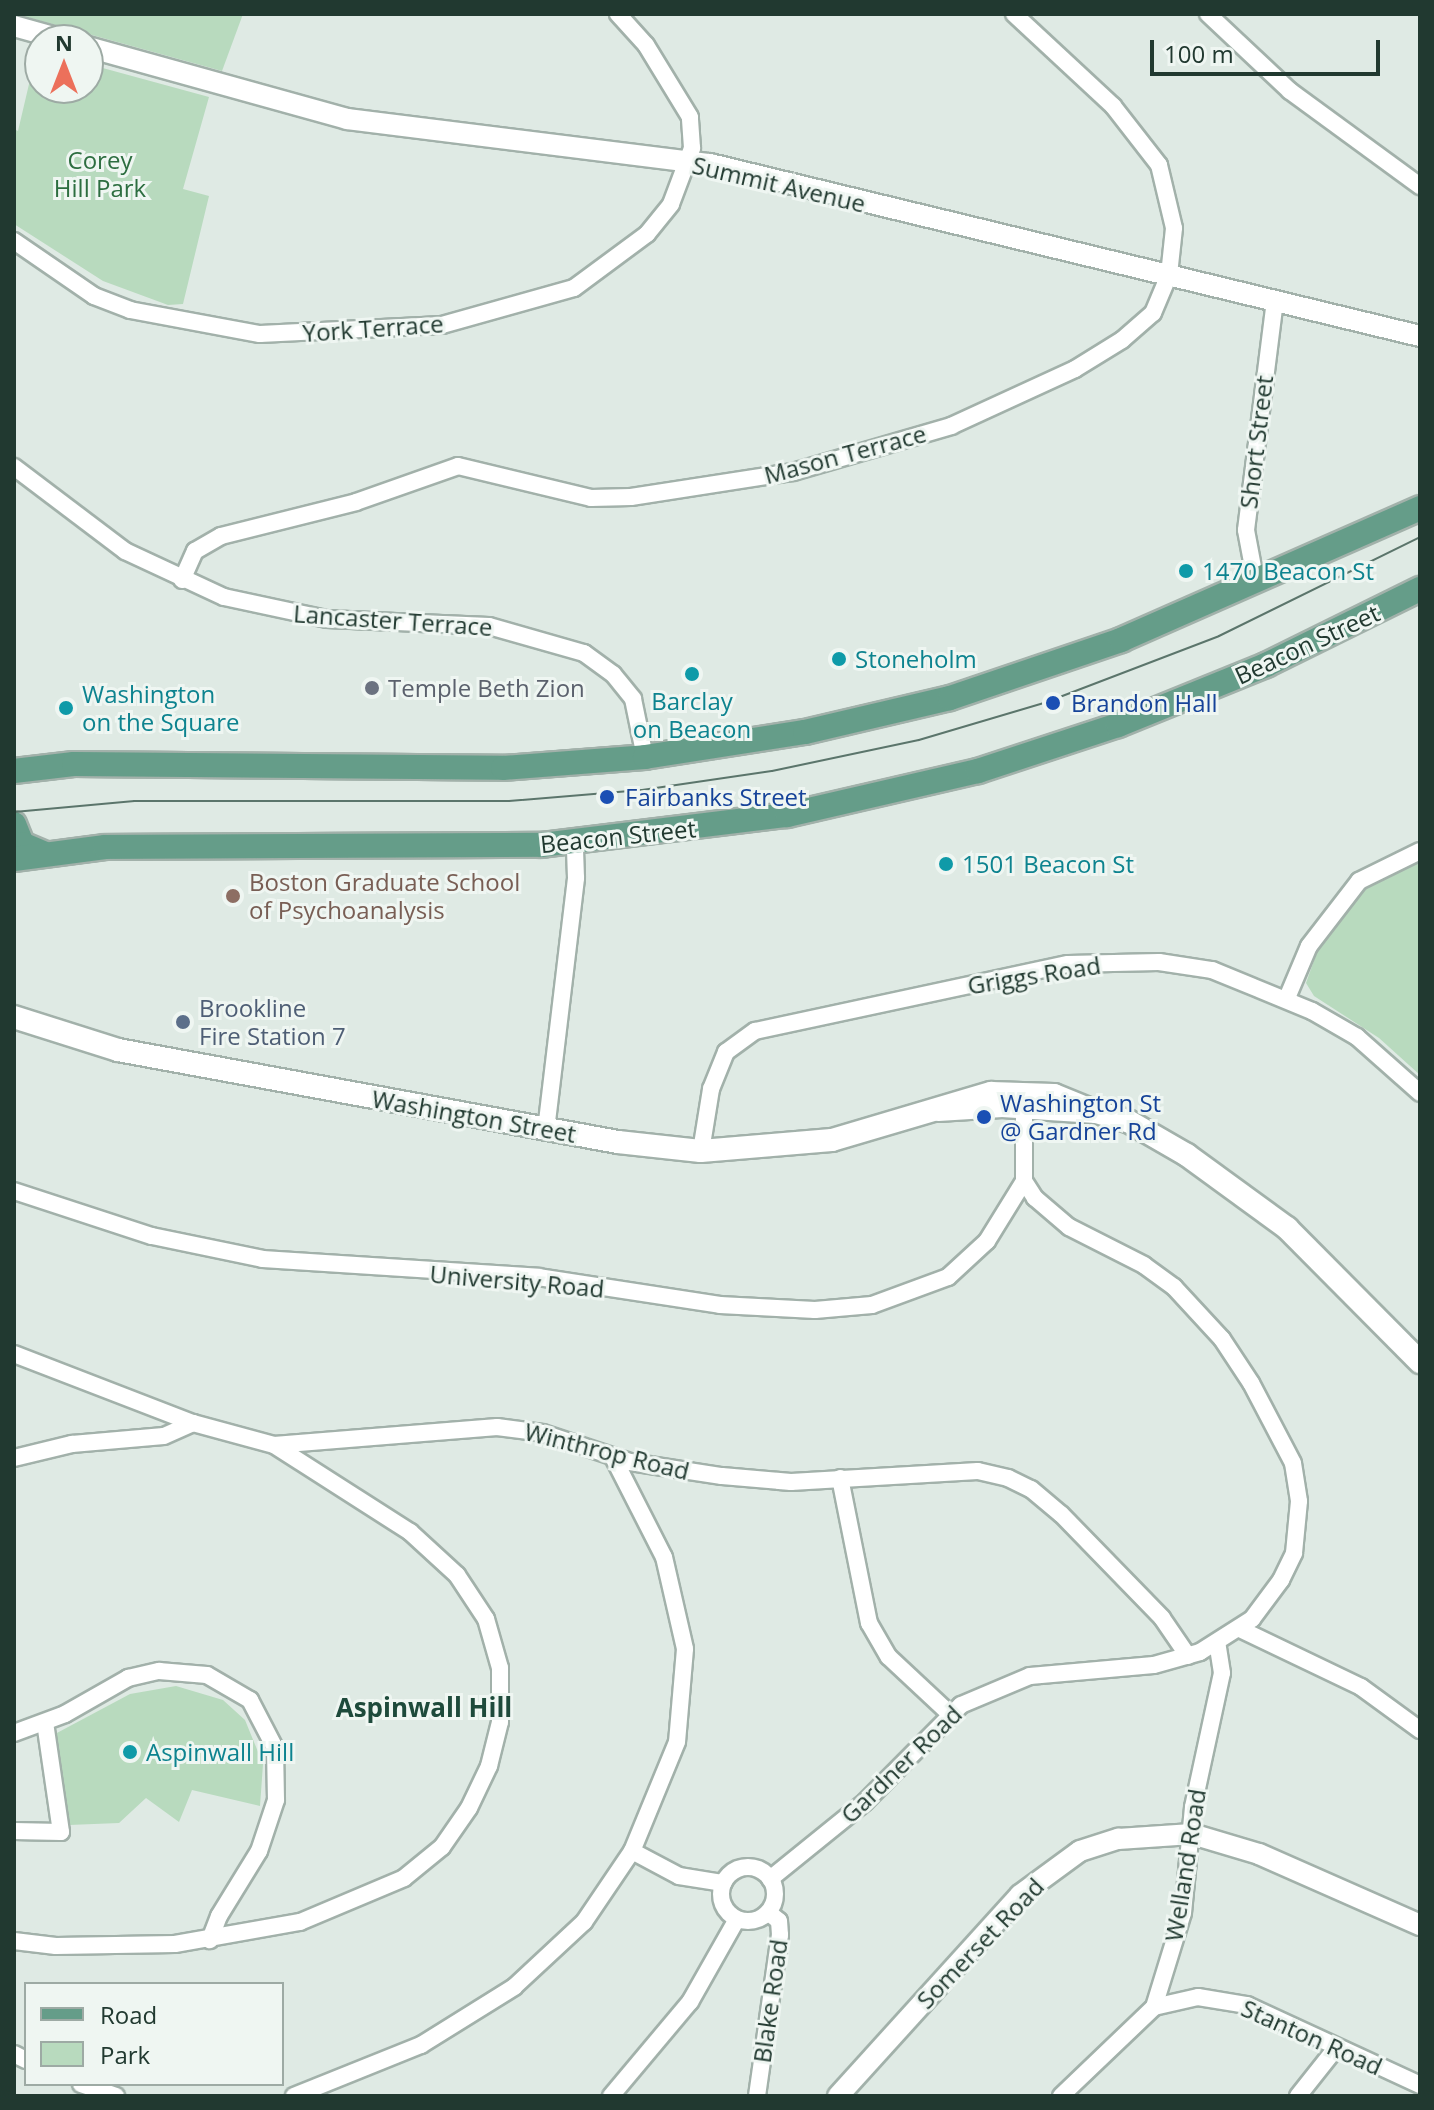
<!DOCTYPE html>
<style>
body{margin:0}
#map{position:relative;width:1434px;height:2110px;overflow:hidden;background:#dfeae4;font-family:"Open Sans",sans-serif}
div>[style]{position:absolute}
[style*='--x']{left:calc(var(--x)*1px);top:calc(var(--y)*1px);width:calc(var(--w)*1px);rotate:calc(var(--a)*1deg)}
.green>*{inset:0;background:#b8dabe}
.roads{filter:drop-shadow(2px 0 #a2b1aa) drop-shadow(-2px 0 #a2b1aa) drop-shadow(0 2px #a2b1aa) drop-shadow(0 -2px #a2b1aa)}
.minor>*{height:16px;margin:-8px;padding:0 8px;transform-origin:8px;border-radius:8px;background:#fff}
.minor>.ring{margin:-8px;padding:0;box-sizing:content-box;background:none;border:16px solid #fff;border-radius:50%}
.tertiary>*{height:20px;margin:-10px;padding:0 10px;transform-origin:10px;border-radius:10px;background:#fff}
.secondary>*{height:22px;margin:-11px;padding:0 11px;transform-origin:11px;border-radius:11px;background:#fff}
.primary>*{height:24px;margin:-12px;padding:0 12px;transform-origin:12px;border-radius:12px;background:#659d89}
.tram>*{height:2px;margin:-1px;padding:0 1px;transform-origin:1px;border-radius:1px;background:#5b756b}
.dots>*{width:22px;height:22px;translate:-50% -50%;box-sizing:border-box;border:4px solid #eff6f2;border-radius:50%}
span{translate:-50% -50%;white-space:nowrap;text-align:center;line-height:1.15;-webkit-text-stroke:6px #eff6f2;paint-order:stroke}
.park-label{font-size:24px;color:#2d6e40}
.street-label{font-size:24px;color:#213930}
.culture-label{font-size:24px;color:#0d838f}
.left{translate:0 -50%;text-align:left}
.worship-label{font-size:24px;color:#5b616d}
.transit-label{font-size:24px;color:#164399}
.education-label{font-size:24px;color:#785e54}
.service-label{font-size:24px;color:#4e5e75}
.neighbourhood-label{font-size:26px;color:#1e4a3b;font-weight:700}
.frame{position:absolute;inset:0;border:16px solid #213930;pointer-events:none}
.legend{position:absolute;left:24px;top:1982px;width:260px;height:104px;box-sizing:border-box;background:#eff6f2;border:2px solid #9daaa4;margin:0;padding:10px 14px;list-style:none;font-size:24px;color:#213930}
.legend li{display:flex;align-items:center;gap:16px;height:40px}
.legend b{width:40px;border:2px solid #9daaa4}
.north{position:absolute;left:24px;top:24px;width:80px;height:80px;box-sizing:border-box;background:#eff6f2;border:2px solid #9daaa4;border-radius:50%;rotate:0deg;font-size:22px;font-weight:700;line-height:32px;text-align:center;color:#213930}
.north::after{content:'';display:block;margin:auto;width:28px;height:36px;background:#ec705b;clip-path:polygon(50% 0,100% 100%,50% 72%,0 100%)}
.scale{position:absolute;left:1150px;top:40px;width:230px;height:36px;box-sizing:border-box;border:4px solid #213930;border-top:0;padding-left:10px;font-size:24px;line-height:28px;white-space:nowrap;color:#213930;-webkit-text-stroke:6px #eff6f2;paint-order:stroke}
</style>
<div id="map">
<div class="green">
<div style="clip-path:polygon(16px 14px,243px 14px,222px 71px)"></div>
<div style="clip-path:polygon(37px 50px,40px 88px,88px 88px,88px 64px,209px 97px,183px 189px,209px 196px,183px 304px,168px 305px,103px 281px,14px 224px,14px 129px,18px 131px)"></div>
<div style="clip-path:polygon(1420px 860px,1420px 1075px,1379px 1038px,1314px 996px,1306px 983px,1321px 941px,1349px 902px,1372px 883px)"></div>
<div style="clip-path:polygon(176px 1686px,223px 1700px,245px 1720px,263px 1764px,260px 1806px,192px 1790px,179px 1822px,146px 1798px,119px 1823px,69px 1825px,55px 1734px,130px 1694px)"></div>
</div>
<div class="roads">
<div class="minor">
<div style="--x:1208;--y:14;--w:112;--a:43.2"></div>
<div style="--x:1290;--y:91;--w:161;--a:36.2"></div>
<div style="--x:14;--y:241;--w:97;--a:34.5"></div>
<div style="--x:94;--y:296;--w:39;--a:21"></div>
<div style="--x:130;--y:310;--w:132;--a:10.5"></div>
<div style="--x:260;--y:334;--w:182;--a:-2.8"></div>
<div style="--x:442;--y:325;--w:137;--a:-15.7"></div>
<div style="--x:574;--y:288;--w:91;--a:-36.5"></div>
<div style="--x:647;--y:234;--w:38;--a:-51"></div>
<div style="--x:671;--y:204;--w:60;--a:-69.4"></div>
<div style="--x:692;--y:148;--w:31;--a:-94"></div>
<div style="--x:690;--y:117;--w:84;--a:-121.4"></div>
<div style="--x:646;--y:45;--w:42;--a:-132.1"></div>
<div style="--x:14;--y:467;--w:139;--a:37.1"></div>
<div style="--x:125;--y:551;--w:109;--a:24.9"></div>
<div style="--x:224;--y:597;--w:105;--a:12.1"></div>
<div style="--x:327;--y:619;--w:162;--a:2.5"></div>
<div style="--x:489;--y:626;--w:99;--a:15.9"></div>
<div style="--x:584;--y:653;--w:36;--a:36"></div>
<div style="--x:613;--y:674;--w:32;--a:51"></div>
<div style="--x:633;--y:699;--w:59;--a:78.3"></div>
<div style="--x:182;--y:580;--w:32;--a:-66"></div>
<div style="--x:195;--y:551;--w:30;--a:-30"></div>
<div style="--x:221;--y:536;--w:139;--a:-14.1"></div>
<div style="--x:356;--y:502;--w:108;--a:-19.4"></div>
<div style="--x:458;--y:466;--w:137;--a:13.5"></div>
<div style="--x:591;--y:498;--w:40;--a:-1.4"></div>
<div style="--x:631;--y:497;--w:164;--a:-8.8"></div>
<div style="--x:793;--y:472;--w:165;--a:-16.2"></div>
<div style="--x:951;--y:426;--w:136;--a:-24.7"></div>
<div style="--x:1075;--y:369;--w:55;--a:-31.7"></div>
<div style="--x:1122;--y:340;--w:41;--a:-41.1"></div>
<div style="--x:1153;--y:313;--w:41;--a:-67.2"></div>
<div style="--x:1169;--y:275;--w:47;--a:-83.9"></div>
<div style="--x:1174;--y:228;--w:65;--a:-103.4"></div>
<div style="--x:1159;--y:165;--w:75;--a:-127.9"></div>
<div style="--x:1113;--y:106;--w:135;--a:-137.1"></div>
<div style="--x:1256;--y:583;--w:54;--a:-100.7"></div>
<div style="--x:1246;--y:530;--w:231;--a:-82.8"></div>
<div style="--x:1287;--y:998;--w:56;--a:-67.1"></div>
<div style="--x:1309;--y:946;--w:82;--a:-52.4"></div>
<div style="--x:1359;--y:881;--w:68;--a:-26.2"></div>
<div style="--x:546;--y:1130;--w:254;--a:-83.2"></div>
<div style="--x:576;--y:878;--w:36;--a:-92"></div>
<div style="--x:701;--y:1151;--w:63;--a:-80.8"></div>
<div style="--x:711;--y:1089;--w:40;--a:-68"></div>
<div style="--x:726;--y:1052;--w:36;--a:-36"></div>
<div style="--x:755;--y:1031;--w:320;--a:-12.1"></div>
<div style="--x:1068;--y:964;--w:91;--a:-1.3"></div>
<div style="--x:1159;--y:962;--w:54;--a:8.6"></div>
<div style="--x:1212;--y:970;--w:108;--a:22.3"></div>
<div style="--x:1312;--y:1011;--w:52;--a:30"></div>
<div style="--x:1357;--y:1037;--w:84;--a:41.6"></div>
<div style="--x:14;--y:1191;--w:145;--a:18.1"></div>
<div style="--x:152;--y:1236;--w:113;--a:11.7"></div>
<div style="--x:263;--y:1259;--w:276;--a:3.7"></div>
<div style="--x:538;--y:1277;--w:184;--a:8.7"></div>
<div style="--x:720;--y:1305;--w:95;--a:3"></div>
<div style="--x:815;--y:1310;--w:57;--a:-5"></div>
<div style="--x:872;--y:1305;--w:81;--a:-20.2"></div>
<div style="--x:948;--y:1277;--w:53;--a:-42.7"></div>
<div style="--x:987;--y:1241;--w:70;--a:-58.3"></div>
<div style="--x:14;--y:1354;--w:192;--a:21.1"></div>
<div style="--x:193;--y:1423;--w:84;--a:15.2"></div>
<div style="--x:274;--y:1445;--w:224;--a:-4.6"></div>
<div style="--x:497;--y:1427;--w:46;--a:7.4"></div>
<div style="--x:543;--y:1433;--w:92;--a:18.4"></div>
<div style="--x:630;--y:1462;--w:93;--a:8.7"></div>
<div style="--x:722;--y:1476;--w:69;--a:5"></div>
<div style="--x:791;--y:1482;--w:187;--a:-3.4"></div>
<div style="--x:978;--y:1471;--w:31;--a:13"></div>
<div style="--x:1008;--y:1478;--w:25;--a:26"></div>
<div style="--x:1031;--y:1489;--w:39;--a:40"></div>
<div style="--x:1061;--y:1514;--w:145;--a:45.8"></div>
<div style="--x:1162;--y:1618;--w:46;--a:55.6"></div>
<div style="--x:613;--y:1457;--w:112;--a:63"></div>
<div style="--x:664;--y:1557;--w:94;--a:77.1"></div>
<div style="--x:685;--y:1649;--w:93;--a:94.9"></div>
<div style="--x:677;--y:1742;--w:118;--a:112.4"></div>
<div style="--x:14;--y:1458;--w:60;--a:-13.6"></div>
<div style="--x:72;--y:1444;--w:92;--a:-5"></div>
<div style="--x:164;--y:1436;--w:32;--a:-24"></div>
<div style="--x:840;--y:1478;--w:148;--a:78.7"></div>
<div style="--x:869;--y:1623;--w:39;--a:60"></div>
<div style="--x:889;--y:1657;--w:83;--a:43.1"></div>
<div style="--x:1240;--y:1629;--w:134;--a:25.6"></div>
<div style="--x:1361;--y:1687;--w:73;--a:36.1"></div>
<div style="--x:14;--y:1733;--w:54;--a:-20.4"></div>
<div style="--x:65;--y:1714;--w:73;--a:-29.7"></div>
<div style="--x:128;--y:1678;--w:32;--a:-13"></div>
<div style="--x:159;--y:1671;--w:48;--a:4.8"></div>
<div style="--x:207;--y:1675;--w:50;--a:30.2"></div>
<div style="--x:250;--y:1700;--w:54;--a:62.5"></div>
<div style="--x:275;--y:1748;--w:52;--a:88.9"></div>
<div style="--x:276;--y:1800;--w:54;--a:108.4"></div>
<div style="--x:259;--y:1851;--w:76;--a:121.6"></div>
<div style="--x:219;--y:1916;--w:26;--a:111"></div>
<div style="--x:14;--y:1831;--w:47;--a:1.2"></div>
<div style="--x:61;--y:1832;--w:111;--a:-98.3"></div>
<div class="ring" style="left:721px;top:1867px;width:38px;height:38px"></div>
<div style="--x:770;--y:1879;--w:122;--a:-39"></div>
<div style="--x:865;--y:1802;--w:136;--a:-45.3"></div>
<div style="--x:961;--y:1705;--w:75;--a:-22.8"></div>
<div style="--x:1030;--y:1676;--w:124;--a:-5.1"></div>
<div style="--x:1154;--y:1665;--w:48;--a:-15.8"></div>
<div style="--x:1200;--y:1652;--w:62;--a:-32.4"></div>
<div style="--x:1252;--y:1619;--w:49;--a:-53.4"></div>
<div style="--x:1281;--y:1580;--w:30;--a:-64"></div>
<div style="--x:1294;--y:1553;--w:52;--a:-84.5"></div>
<div style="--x:1299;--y:1501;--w:38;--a:-99"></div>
<div style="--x:1293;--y:1463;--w:90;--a:-117.7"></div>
<div style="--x:1251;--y:1383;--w:53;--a:-123.4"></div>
<div style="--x:1222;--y:1339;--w:71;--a:-132.7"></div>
<div style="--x:1174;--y:1287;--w:37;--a:-144"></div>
<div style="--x:1144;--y:1265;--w:84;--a:-153.1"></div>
<div style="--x:1069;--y:1227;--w:45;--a:-139.5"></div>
<div style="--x:1035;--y:1198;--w:20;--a:-123"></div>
<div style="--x:1024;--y:1181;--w:74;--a:-90"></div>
<div style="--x:14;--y:1941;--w:42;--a:6.8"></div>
<div style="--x:56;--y:1946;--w:119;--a:-1"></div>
<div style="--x:175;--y:1944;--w:127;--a:-10"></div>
<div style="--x:300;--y:1922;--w:113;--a:-22.9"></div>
<div style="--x:404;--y:1878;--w:49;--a:-39.2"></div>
<div style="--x:442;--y:1847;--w:47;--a:-55.3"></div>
<div style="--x:469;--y:1808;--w:47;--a:-64.5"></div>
<div style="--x:489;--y:1766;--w:45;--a:-76"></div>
<div style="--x:500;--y:1722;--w:54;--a:-90"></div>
<div style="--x:500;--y:1668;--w:51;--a:-105.9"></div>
<div style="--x:486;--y:1619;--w:53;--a:-123.4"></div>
<div style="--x:457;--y:1575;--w:64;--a:-137.5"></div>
<div style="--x:410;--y:1532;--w:158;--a:-147.4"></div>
<div style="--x:1154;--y:2007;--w:45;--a:-12.8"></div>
<div style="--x:1198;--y:1997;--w:50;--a:9.3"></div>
<div style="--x:1247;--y:2005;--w:191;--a:24.8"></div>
<div style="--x:14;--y:2054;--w:13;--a:27"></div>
<div style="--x:81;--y:2084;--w:37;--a:19"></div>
<div style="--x:294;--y:2096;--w:137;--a:-21.9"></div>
<div style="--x:421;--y:2045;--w:110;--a:-31.9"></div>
<div style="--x:514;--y:1987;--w:96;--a:-42.9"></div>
<div style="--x:584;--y:1922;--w:86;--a:-55.9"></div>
<div style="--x:632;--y:1851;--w:53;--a:28"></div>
<div style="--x:679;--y:1876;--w:45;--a:9"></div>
<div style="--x:611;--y:2096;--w:123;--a:-50"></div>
<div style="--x:690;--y:2002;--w:95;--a:-60.5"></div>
<div style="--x:757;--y:2096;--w:163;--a:-81.9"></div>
<div style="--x:780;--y:1935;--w:14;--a:-94"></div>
<div style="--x:779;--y:1921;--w:14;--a:-141"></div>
<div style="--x:1061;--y:2096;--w:129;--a:-43.7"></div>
<div style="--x:1154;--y:2007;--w:98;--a:-72.9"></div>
<div style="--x:1183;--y:1913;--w:106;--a:-84.6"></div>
<div style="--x:1193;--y:1807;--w:137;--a:-77.8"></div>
<div style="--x:1222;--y:1673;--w:30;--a:-99"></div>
<div style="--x:1298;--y:2096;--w:61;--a:-51.6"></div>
</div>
<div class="tertiary">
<div style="--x:14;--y:26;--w:52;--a:15.6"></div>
<div style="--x:88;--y:47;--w:269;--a:15.5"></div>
<div style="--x:347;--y:119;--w:366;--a:7.1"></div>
<div style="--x:710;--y:164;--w:731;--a:13.62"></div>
<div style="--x:838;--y:2096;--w:271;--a:-47.8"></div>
<div style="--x:1020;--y:1895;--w:74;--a:-36.3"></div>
<div style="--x:1080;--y:1851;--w:40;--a:-18"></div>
<div style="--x:1118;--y:1839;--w:74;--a:-3.9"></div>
<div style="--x:1192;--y:1834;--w:70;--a:16.6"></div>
<div style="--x:1259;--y:1854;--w:176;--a:23.8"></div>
</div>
<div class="secondary">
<div style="--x:14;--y:1017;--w:109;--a:17.6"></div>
<div style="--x:118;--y:1050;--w:508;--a:10.43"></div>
<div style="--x:618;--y:1142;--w:83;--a:6.2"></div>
<div style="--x:701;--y:1151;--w:131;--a:-4.8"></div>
<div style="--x:832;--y:1140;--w:166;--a:-16.5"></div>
<div style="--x:991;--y:1093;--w:63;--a:1.8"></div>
<div style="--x:1054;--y:1095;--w:45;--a:22"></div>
<div style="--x:1096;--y:1112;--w:94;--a:-176.3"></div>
<div style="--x:1002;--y:1106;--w:64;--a:176.4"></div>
<div style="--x:1096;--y:1112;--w:33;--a:16"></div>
<div style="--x:1128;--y:1121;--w:68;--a:30"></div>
<div style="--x:1187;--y:1155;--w:124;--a:36.1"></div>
<div style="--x:1287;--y:1228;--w:189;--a:45.2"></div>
</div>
<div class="primary">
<div style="--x:14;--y:771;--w:60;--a:-6.7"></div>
<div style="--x:74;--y:764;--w:429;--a:0.5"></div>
<div style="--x:503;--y:768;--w:142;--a:-4.4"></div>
<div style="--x:645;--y:757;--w:162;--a:-8.9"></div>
<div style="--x:805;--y:732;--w:149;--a:-13.2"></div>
<div style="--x:950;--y:698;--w:181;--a:-18.7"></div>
<div style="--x:1121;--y:640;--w:327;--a:-23.8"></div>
<div style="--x:14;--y:824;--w:22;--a:68"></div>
<div style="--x:22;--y:844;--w:23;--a:23"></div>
<div style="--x:14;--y:859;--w:92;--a:-7.5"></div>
<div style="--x:105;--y:847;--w:437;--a:-0.3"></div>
<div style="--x:542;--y:845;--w:247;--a:-7"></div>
<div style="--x:787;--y:815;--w:196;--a:-13"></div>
<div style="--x:978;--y:771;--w:147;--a:-18.2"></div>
<div style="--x:1118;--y:725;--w:160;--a:-22.1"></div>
<div style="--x:1266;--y:665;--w:172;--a:-26.3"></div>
</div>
</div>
<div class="tram">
<div style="--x:14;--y:812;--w:121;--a:-5.2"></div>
<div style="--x:134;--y:801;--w:375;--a:0"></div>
<div style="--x:509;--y:801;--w:133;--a:-4.7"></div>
<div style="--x:642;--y:790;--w:131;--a:-8.3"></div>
<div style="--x:772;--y:771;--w:150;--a:-11.9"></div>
<div style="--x:919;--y:740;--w:130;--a:-16.5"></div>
<div style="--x:1044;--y:703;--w:187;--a:-20.9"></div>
<div style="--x:1219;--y:636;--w:224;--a:-26.2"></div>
</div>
<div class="dots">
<div style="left:1186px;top:571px;background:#0f9aa8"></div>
<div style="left:839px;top:659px;background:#0f9aa8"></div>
<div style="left:692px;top:674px;background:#0f9aa8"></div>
<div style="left:372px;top:688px;background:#6b7280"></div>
<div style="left:1053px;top:703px;background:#1a4fb4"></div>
<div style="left:66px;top:708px;background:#0f9aa8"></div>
<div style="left:607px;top:797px;background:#1a4fb4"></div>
<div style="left:946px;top:864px;background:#0f9aa8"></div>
<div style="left:233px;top:896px;background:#8d6e63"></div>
<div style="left:183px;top:1022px;background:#5c6f8a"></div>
<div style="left:984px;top:1117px;background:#1a4fb4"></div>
<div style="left:130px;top:1752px;background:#0f9aa8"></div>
</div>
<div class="park-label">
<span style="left:100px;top:174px">Corey<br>Hill Park</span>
</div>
<div class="street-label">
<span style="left:779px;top:184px;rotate:13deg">Summit Avenue</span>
<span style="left:373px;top:328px;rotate:-4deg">York Terrace</span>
<span style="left:1256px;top:442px;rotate:-83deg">Short Street</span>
<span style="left:845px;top:454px;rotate:-15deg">Mason Terrace</span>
<span style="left:393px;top:620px;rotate:4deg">Lancaster Terrace</span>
<span style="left:1307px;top:644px;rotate:-25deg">Beacon Street</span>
<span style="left:618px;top:836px;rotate:-6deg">Beacon Street</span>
<span style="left:1034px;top:975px;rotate:-9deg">Griggs Road</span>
<span style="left:474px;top:1116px;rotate:10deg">Washington Street</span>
<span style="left:517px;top:1281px;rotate:5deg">University Road</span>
<span style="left:607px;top:1451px;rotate:14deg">Winthrop Road</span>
<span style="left:901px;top:1764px;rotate:-44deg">Gardner Road</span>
<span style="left:1185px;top:1865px;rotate:-81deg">Welland Road</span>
<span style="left:980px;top:1943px;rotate:-46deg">Somerset Road</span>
<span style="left:770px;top:2001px;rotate:-82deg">Blake Road</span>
<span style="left:1312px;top:2037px;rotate:24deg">Stanton Road</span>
</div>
<div class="culture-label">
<span class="left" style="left:1202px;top:571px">1470 Beacon St</span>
<span class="left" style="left:855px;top:659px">Stoneholm</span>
<span class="left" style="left:82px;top:708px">Washington<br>on the Square</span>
<span style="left:692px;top:715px">Barclay<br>on Beacon</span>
<span class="left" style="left:962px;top:864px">1501 Beacon St</span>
<span class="left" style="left:146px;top:1752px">Aspinwall Hill</span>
</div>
<div class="worship-label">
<span class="left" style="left:388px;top:688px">Temple Beth Zion</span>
</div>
<div class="transit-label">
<span class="left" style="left:1071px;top:703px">Brandon Hall</span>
<span class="left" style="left:625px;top:797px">Fairbanks Street</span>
<span class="left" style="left:1000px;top:1117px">Washington St<br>@ Gardner Rd</span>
</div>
<div class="education-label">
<span class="left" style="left:249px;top:896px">Boston Graduate School<br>of Psychoanalysis</span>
</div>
<div class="service-label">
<span class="left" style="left:199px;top:1022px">Brookline<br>Fire Station 7</span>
</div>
<div class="neighbourhood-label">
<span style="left:424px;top:1708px">Aspinwall Hill</span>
</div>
<div class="frame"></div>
<ul class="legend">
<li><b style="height:10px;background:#659d89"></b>Road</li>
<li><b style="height:22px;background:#b8dabe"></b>Park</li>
</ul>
<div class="north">N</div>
<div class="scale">100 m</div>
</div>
